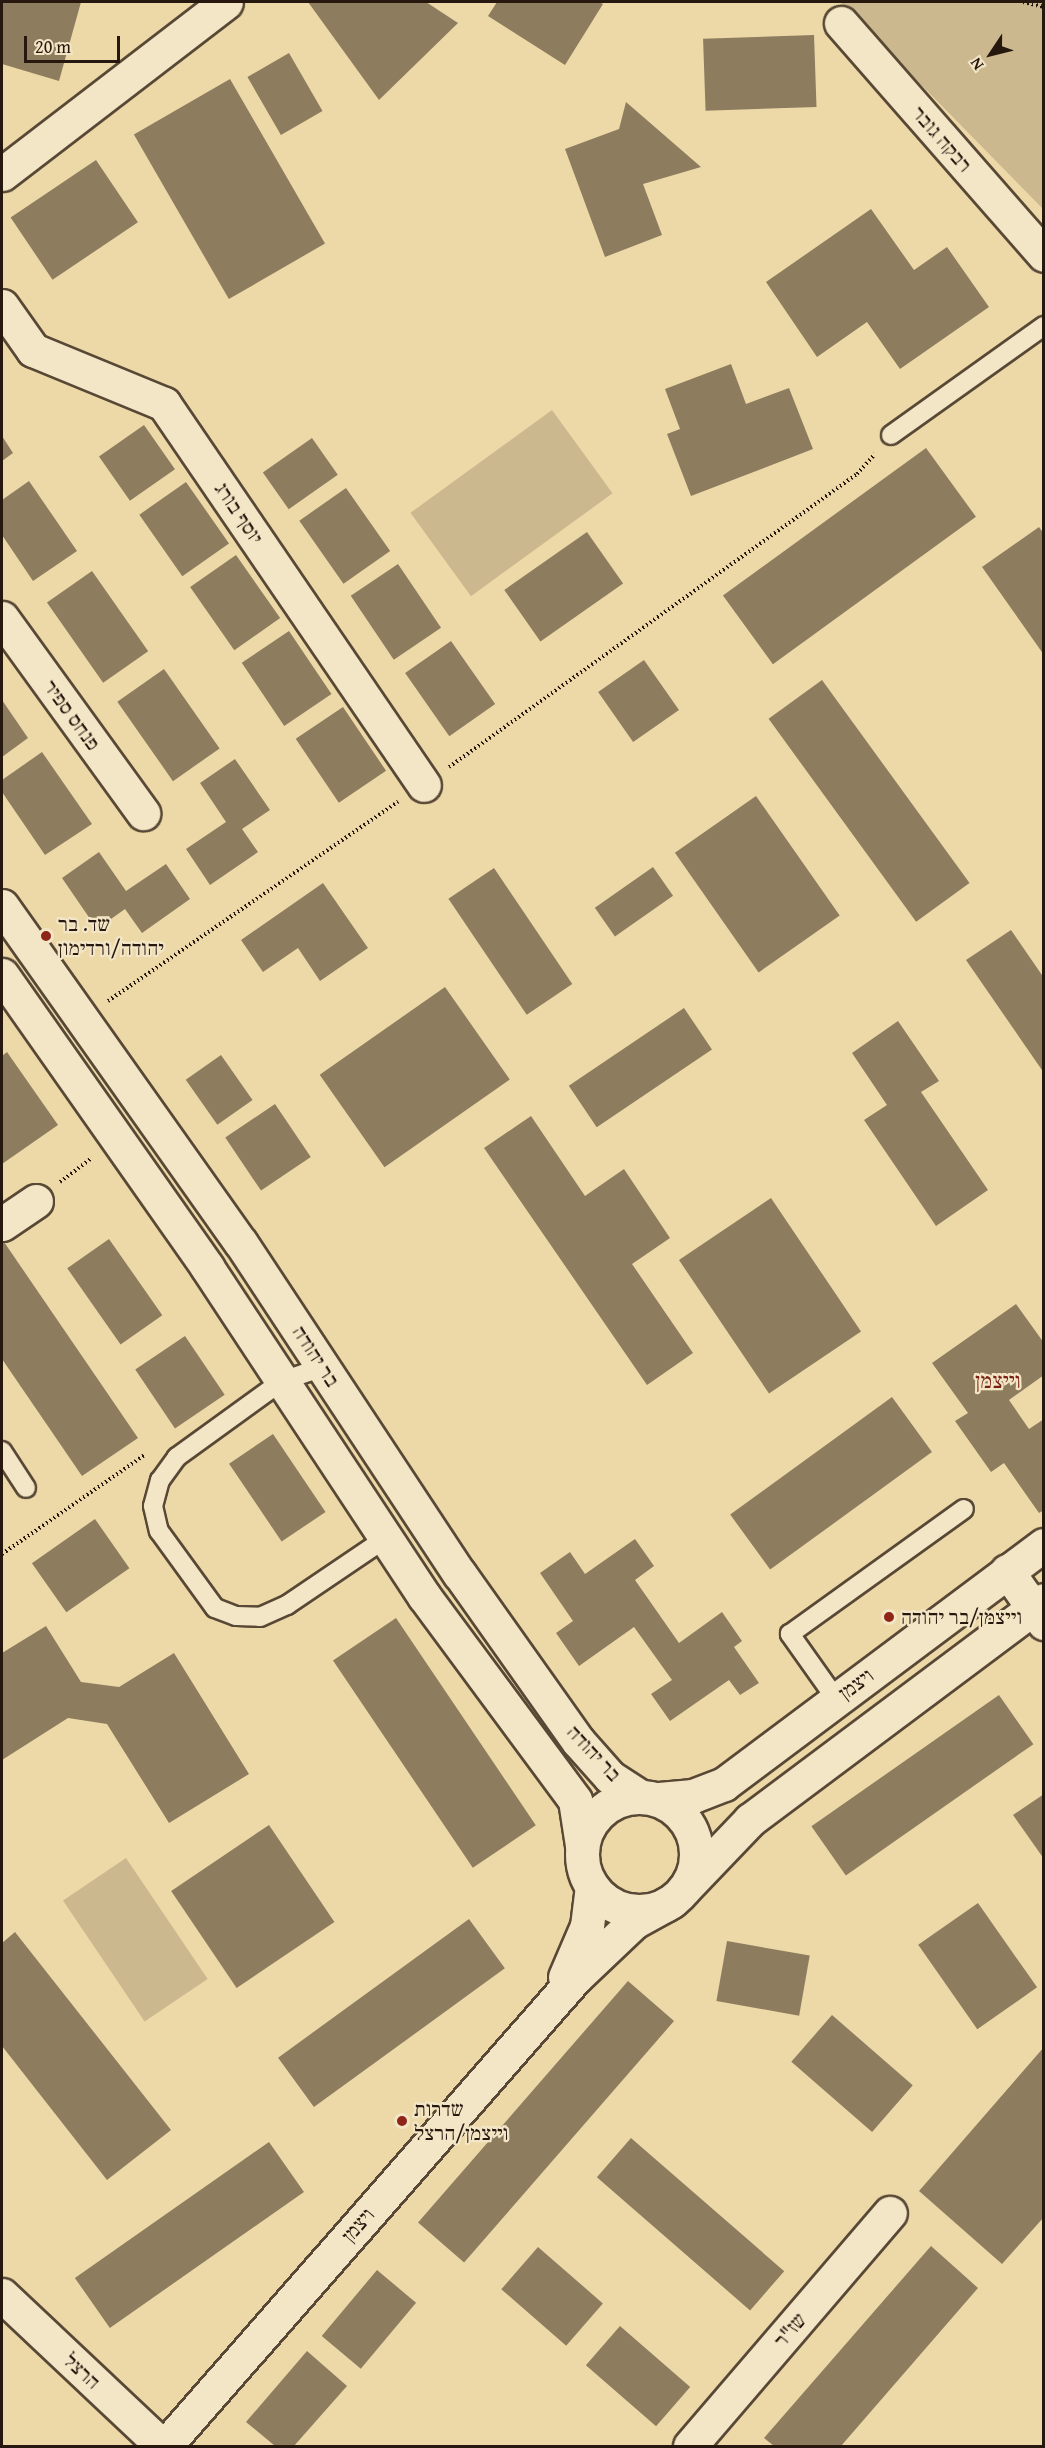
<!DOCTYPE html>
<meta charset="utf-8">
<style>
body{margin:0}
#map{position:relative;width:1045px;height:2448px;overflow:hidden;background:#edd9a8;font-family:"Gentium Book Plus","Frank Ruhl Libre",serif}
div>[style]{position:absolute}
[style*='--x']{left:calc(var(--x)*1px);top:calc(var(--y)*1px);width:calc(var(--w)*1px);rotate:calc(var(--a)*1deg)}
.green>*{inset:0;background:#cbb88e;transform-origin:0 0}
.building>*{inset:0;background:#8e7c5f;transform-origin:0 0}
.path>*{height:4px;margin-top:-2px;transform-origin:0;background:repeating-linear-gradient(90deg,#27180f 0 1.5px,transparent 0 4.5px)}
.roads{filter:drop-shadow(2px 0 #584835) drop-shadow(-2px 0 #584835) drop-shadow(0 2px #584835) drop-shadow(0 -2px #584835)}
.lane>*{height:18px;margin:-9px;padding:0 9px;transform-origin:9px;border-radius:9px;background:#f3e6c6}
.street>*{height:33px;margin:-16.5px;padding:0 16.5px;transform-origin:16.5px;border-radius:16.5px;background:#f3e6c6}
.secondary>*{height:33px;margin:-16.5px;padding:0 16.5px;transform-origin:16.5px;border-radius:16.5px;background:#f3e6c6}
.secondary>.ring{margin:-16.5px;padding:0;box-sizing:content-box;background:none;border:33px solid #f3e6c6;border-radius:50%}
.dots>*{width:16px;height:16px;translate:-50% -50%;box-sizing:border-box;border:3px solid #f3e6c6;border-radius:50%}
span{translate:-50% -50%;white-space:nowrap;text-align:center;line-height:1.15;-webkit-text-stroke:4.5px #f3e6c6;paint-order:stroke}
.street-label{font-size:21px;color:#27180f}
.poi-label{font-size:21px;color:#27180f}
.left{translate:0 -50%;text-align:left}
.neighbourhood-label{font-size:22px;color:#7a1f14}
.frame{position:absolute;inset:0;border:3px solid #27180f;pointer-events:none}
.north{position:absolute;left:961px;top:24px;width:60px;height:60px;-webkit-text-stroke:4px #f3e6c6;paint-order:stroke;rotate:235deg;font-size:16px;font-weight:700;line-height:24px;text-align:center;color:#27180f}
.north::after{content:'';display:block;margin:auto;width:21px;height:27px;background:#27180f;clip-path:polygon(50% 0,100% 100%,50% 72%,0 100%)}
.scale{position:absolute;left:24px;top:36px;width:96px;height:27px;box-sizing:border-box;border:3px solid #27180f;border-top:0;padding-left:8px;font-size:18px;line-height:21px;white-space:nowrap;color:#27180f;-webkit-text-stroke:4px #f3e6c6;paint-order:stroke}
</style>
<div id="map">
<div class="green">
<div style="clip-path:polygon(840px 2px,1043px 2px,1043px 209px)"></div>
<div style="left:552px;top:410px;width:103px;height:175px;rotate:54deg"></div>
<div style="left:126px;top:1858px;width:146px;height:76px;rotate:56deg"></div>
</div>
<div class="building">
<div style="clip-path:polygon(2px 2px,81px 2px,59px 81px,2px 64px)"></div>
<div style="clip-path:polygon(308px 2px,426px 2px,458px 23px,379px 100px)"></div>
<div style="clip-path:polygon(497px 2px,599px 2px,603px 4px,565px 65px,488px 16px)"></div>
<div style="left:814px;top:35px;width:72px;height:111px;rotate:88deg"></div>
<div style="left:289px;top:53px;width:67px;height:48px;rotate:60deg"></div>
<div style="left:230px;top:79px;width:190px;height:111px;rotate:60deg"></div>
<div style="clip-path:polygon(626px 102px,701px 167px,643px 184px,662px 235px,605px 257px,565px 149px,619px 129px)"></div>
<div style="left:96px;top:160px;width:75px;height:103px;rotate:56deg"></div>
<div style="clip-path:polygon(871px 209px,914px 270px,947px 247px,989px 307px,900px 369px,867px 322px,817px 357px,766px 282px)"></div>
<div style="clip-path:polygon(731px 364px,746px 404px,789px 388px,813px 449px,691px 496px,667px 434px,680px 429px,665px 389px)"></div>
<div style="left:144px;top:425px;width:54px;height:55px;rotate:55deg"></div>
<div style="clip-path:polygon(2px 436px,13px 453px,2px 461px)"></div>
<div style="left:312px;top:438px;width:45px;height:60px;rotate:55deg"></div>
<div style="left:926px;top:448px;width:85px;height:251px;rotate:54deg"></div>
<div style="clip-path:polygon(29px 481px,77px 551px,33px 581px,2px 535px,2px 500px)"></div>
<div style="left:186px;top:482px;width:75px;height:57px;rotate:55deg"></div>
<div style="left:346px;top:488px;width:77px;height:57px;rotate:55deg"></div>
<div style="clip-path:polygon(1039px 527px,1044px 534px,1044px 655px,982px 567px)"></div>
<div style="left:587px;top:532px;width:63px;height:101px;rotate:55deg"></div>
<div style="left:236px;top:555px;width:77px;height:56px;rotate:55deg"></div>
<div style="left:398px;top:564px;width:77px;height:57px;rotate:56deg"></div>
<div style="left:92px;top:571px;width:98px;height:55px;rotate:55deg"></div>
<div style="left:289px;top:631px;width:76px;height:57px;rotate:56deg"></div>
<div style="left:451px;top:641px;width:77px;height:56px;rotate:55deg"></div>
<div style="left:644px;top:660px;width:61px;height:56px;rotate:55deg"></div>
<div style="left:164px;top:669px;width:97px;height:57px;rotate:55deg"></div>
<div style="left:822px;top:680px;width:251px;height:66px;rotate:54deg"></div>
<div style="clip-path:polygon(2px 700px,28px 738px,2px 757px)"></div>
<div style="left:343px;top:707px;width:77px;height:57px;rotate:56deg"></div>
<div style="clip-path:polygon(42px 752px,92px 824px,45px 855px,2px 792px,2px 780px)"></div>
<div style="clip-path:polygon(235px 759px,270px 810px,242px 829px,258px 852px,210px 885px,186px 849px,226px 822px,200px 783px)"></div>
<div style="left:756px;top:796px;width:146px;height:99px;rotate:55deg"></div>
<div style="clip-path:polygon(99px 852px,126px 891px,166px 864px,190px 899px,142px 933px,125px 909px,97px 929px,62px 878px)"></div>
<div style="left:653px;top:867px;width:35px;height:71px;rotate:55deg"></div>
<div style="left:494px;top:868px;width:140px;height:55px;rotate:56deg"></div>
<div style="clip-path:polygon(323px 883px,368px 948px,320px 981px,298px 948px,263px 972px,241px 940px)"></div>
<div style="clip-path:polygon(1011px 930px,1044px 978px,1044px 1073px,966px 960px)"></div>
<div style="left:445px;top:987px;width:113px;height:153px;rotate:55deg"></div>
<div style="left:684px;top:1008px;width:50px;height:139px;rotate:56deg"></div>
<div style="clip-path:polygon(898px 1021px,939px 1081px,921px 1092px,988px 1190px,936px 1226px,864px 1120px,887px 1105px,852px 1053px)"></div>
<div style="clip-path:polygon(7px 1052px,58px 1125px,2px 1164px,2px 1056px)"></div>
<div style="left:221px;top:1055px;width:55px;height:43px;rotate:55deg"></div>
<div style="left:275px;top:1104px;width:64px;height:60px;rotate:56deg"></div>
<div style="clip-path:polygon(531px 1116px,585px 1196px,624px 1169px,670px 1238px,632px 1264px,693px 1353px,647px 1385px,484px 1148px)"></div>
<div style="left:771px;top:1198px;width:161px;height:111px;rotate:56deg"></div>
<div style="clip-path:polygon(2px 1239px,138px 1438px,82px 1476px,2px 1359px)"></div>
<div style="left:109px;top:1239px;width:93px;height:51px;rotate:55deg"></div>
<div style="clip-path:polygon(1016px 1304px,1044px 1343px,1044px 1375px,1009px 1400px,1029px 1429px,1044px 1419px,1044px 1510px,1039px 1513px,1004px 1463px,991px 1472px,955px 1421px,968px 1413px,932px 1363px)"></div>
<div style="left:185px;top:1336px;width:71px;height:60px;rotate:56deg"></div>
<div style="left:892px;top:1397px;width:68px;height:200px;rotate:54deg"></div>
<div style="left:273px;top:1434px;width:94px;height:53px;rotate:56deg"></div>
<div style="left:95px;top:1519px;width:60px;height:77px;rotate:55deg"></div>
<div style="clip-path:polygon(635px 1539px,654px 1566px,635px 1580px,679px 1643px,722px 1612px,742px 1641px,734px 1647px,759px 1683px,740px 1695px,729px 1680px,670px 1721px,651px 1694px,672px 1680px,634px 1627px,579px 1666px,556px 1633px,573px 1621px,540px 1573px,570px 1552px,585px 1574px)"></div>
<div style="left:396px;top:1618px;width:250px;height:76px;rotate:56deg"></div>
<div style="clip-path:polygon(46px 1626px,81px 1682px,119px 1687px,174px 1653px,249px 1774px,169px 1823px,107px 1724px,68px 1718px,2px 1760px,2px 1653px)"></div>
<div style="left:999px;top:1695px;width:60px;height:229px;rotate:55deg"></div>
<div style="clip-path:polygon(1044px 1794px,1044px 1859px,1013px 1815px)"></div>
<div style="left:269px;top:1825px;width:117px;height:118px;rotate:56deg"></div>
<div style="left:978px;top:1903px;width:103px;height:73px;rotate:55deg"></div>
<div style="left:469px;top:1919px;width:61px;height:236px;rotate:54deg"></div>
<div style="clip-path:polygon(15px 1932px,171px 2130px,107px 2180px,2px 2046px,2px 1943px)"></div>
<div style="left:727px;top:1941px;width:84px;height:61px;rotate:10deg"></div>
<div style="left:628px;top:1981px;width:61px;height:320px;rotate:41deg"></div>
<div style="left:832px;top:2015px;width:107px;height:62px;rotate:41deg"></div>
<div style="clip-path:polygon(1044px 2047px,1044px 2217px,1002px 2264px,919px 2191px)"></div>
<div style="left:631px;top:2138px;width:203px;height:52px;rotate:41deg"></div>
<div style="left:269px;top:2142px;width:61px;height:237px;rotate:55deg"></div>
<div style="clip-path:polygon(931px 2246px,978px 2288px,841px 2446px,774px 2446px,764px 2438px)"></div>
<div style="left:538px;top:2247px;width:86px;height:56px;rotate:41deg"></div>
<div style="left:377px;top:2270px;width:51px;height:86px;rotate:40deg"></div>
<div style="left:620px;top:2326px;width:93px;height:52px;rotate:41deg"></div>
<div style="clip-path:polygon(307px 2351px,347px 2386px,294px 2446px,275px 2446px,246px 2422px)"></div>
</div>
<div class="path">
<div style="--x:1023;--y:2;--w:22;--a:13"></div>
<div style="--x:449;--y:767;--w:502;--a:-35.68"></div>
<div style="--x:857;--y:474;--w:27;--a:-48"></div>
<div style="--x:108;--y:1001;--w:352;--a:-34.5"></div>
<div style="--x:60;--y:1182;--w:40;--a:-37"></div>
<div style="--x:2;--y:1554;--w:175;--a:-34.8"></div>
</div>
<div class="roads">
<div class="lane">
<div style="--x:891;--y:435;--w:188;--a:-35.5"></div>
<div style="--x:323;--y:1367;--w:43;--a:161.1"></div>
<div style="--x:282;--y:1381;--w:130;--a:144.1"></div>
<div style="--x:177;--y:1457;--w:29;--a:126"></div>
<div style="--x:160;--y:1480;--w:27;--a:105"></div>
<div style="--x:153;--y:1506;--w:26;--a:77"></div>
<div style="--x:159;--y:1531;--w:95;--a:54"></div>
<div style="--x:215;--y:1608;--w:22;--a:21"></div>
<div style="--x:236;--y:1616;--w:24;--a:2"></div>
<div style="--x:260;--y:1617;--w:30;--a:-24"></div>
<div style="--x:287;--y:1605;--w:120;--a:-34.1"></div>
<div style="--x:2;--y:1451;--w:44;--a:57"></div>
<div style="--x:836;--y:1699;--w:80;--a:-125.3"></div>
<div style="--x:790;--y:1634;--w:214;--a:-35.7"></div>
</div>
<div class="street">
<div style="--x:841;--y:23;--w:308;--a:48.8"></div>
<div style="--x:2;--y:174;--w:282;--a:-37.5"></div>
<div style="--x:2;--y:306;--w:54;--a:54.8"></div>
<div style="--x:33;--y:350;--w:142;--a:22.4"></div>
<div style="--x:164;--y:404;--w:461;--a:55.7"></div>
<div style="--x:2;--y:618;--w:241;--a:54.1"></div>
<div style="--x:2;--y:1224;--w:41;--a:-34.1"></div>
<div style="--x:1007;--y:1571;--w:64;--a:54.6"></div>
<div style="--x:565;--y:1977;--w:56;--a:-66.7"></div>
<div style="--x:587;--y:1926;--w:40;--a:-82.9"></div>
<div style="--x:2;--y:2295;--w:220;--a:43.3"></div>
<div style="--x:165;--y:2446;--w:622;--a:-48.78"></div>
<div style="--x:575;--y:1978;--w:81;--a:-43.5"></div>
<div style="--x:634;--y:1922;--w:43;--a:-28.9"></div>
<div style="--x:690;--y:2446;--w:307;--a:-49.4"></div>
</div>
<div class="secondary">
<div style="--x:2;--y:906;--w:413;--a:54.7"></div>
<div style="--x:241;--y:1243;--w:396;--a:56.6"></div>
<div style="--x:459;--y:1573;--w:206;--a:54.7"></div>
<div style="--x:578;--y:1741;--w:48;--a:48.4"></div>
<div style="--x:610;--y:1777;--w:35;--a:33"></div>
<div style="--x:2;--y:975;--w:357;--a:54.9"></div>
<div style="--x:207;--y:1267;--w:394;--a:56.6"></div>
<div style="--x:424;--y:1596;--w:254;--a:53.5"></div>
<div style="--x:575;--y:1800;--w:46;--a:81.2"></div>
<div class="ring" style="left:582px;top:1797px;width:81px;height:81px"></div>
<div style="--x:659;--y:1799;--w:34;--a:-5"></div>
<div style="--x:693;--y:1796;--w:33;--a:-21"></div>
<div style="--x:724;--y:1784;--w:399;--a:-36.8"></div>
<div style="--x:686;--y:1887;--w:93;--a:-46.3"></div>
<div style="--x:750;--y:1820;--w:367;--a:-36.8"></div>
</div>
</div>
<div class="dots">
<div style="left:46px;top:936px;background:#8f2418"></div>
<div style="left:889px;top:1617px;background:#8f2418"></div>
<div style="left:402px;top:2121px;background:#8f2418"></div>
</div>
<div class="street-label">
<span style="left:942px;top:139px;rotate:49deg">רבקה גובר</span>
<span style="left:239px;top:513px;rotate:56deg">יוסף בורג</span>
<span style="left:72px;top:715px;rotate:54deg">פנחס ספיר</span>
<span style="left:316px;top:1356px;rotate:57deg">בר יהודה</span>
<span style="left:856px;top:1684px;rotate:-37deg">ויצמן</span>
<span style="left:594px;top:1753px;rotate:47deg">בר יהודה</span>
<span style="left:358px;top:2225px;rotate:-49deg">ויצמן</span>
<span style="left:790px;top:2330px;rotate:-49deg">שז"ר</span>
<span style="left:82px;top:2371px;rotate:43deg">הרצל</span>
</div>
<div class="poi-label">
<span class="left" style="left:58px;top:936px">שד. בר<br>יהודה/ורדימון</span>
<span class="left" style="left:901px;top:1617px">וייצמן/בר יהודה</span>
<span class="left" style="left:414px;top:2121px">שדרות<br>וייצמן/הרצל</span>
</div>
<div class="neighbourhood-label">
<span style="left:998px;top:1381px">וייצמן</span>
</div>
<div class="frame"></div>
<div class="north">N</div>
<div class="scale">20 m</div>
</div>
